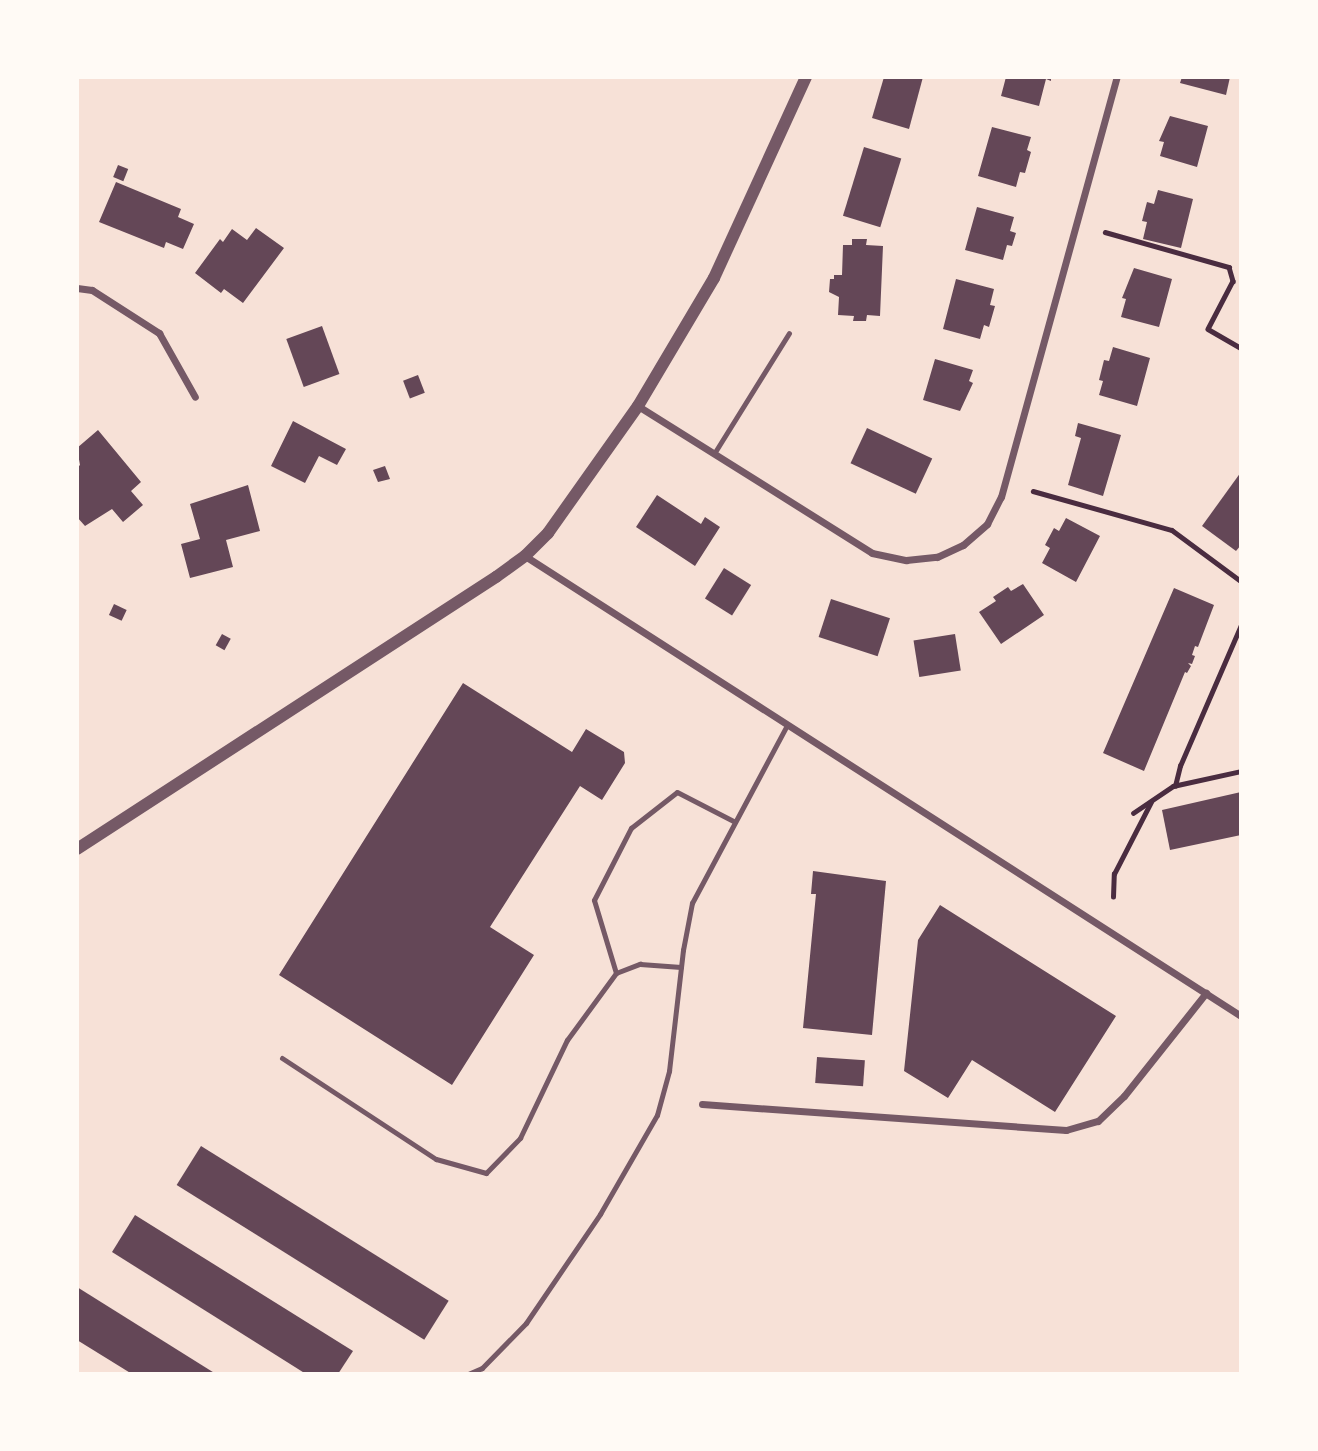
<!DOCTYPE html>
<style>
body{margin:0}
#map{position:relative;width:1318px;height:1451px;overflow:hidden;background:#f7e1d7;font-family:Karla,sans-serif}
div>[style]{position:absolute}
[style*='--x']{left:calc(var(--x)*1px);top:calc(var(--y)*1px);width:calc(var(--w)*1px);rotate:calc(var(--a)*1deg)}
.building>*{inset:0;background:#644757;transform-origin:0 0}
.path>*{height:4.5px;margin:-2.25px;padding:0 2.25px;transform-origin:2.25px;border-radius:2.25px;background:#4a2c40}
.service>*{height:5px;margin:-2.5px;padding:0 2.5px;transform-origin:2.5px;border-radius:2.5px;background:#755966}
.minor>*{height:7px;margin:-3.5px;padding:0 3.5px;transform-origin:3.5px;border-radius:3.5px;background:#755966}
.tertiary>*{height:12px;margin:-6px;padding:0 6px;transform-origin:6px;border-radius:6px;background:#755966}
span{translate:-50% -50%;white-space:nowrap;text-align:center;line-height:1.15;-webkit-text-stroke:5px #fffaf5;paint-order:stroke}
.frame{position:absolute;inset:0;border:79px solid #fffaf5;pointer-events:none}
</style>
<div id="map">
<div class="building">
<div style="clip-path:polygon(884px 77px,923px 77px,909px 129px,872px 118px)"></div>
<div style="clip-path:polygon(1006px 77px,1051px 77px,1051px 81px,1046px 79px,1039px 106px,1001px 96px)"></div>
<div style="clip-path:polygon(1182px 77px,1230px 77px,1226px 95px,1180px 83px)"></div>
<div style="clip-path:polygon(1170px 116px,1208px 126px,1197px 167px,1160px 156px,1164px 142px,1159px 141px)"></div>
<div style="clip-path:polygon(992px 127px,1031px 137px,1027px 150px,1031px 152px,1025px 173px,1020px 172px,1016px 187px,978px 176px)"></div>
<div style="left:864px;top:147px;width:39px;height:72px;rotate:17deg"></div>
<div style="left:118px;top:165px;width:11px;height:13px;rotate:22deg"></div>
<div style="clip-path:polygon(116px 182px,181px 209px,178px 217px,194px 224px,183px 249px,166px 242px,164px 248px,99px 222px)"></div>
<div style="clip-path:polygon(1158px 190px,1193px 199px,1181px 248px,1143px 239px,1147px 222px,1142px 221px,1147px 202px,1154px 204px)"></div>
<div style="clip-path:polygon(977px 207px,1014px 217px,1010px 231px,1016px 233px,1012px 246px,1007px 245px,1003px 260px,965px 250px)"></div>
<div style="clip-path:polygon(256px 228px,284px 248px,243px 303px,224px 289px,221px 293px,195px 273px,220px 239px,223px 242px,232px 229px,247px 240px)"></div>
<div style="clip-path:polygon(852px 239px,867px 239px,866px 245px,883px 246px,880px 316px,867px 315px,866px 321px,853px 321px,854px 316px,838px 315px,839px 297px,829px 292px,830px 279px,834px 279px,834px 275px,842px 275px,843px 245px,852px 245px)"></div>
<div style="clip-path:polygon(1134px 268px,1172px 279px,1159px 327px,1121px 317px,1126px 299px,1122px 298px)"></div>
<div style="clip-path:polygon(956px 279px,994px 289px,990px 305px,995px 306px,989px 327px,984px 325px,980px 339px,943px 329px)"></div>
<div style="left:322px;top:326px;width:51px;height:38px;rotate:70deg"></div>
<div style="clip-path:polygon(1113px 347px,1150px 358px,1137px 406px,1099px 395px,1103px 381px,1099px 380px,1104px 360px,1109px 361px)"></div>
<div style="clip-path:polygon(935px 359px,973px 370px,969px 381px,973px 383px,960px 411px,923px 400px)"></div>
<div style="left:418px;top:375px;width:19px;height:16px;rotate:69deg"></div>
<div style="clip-path:polygon(293px 421px,346px 449px,337px 465px,319px 456px,305px 483px,271px 466px)"></div>
<div style="clip-path:polygon(1078px 423px,1121px 435px,1103px 496px,1068px 485px,1081px 438px,1075px 436px)"></div>
<div style="left:867px;top:428px;width:72px;height:39px;rotate:25deg"></div>
<div style="clip-path:polygon(98px 430px,141px 482px,131px 491px,143px 505px,123px 522px,112px 509px,85px 526px,77px 517px,77px 468px,80px 465px,77px 448px)"></div>
<div style="clip-path:polygon(385px 466px,390px 479px,378px 482px,373px 470px)"></div>
<div style="clip-path:polygon(1241px 472px,1241px 545px,1236px 551px,1202px 526px)"></div>
<div style="clip-path:polygon(248px 485px,260px 531px,226px 540px,233px 567px,190px 578px,181px 544px,200px 539px,190px 504px)"></div>
<div style="clip-path:polygon(657px 495px,701px 524px,705px 517px,720px 527px,695px 566px,636px 527px)"></div>
<div style="clip-path:polygon(1066px 518px,1100px 536px,1076px 582px,1042px 563px,1050px 548px,1045px 545px,1054px 528px,1059px 531px)"></div>
<div style="left:724px;top:568px;width:32px;height:36px;rotate:32deg"></div>
<div style="clip-path:polygon(1023px 584px,1044px 615px,1001px 644px,979px 612px,996px 601px,993px 597px,1008px 587px,1011px 591px)"></div>
<div style="clip-path:polygon(1174px 588px,1214px 605px,1198px 647px,1195px 646px,1192px 655px,1195px 656px,1192px 664px,1188px 663px,1191px 666px,1187px 673px,1185px 672px,1144px 771px,1103px 753px)"></div>
<div style="left:831px;top:599px;width:62px;height:40px;rotate:18deg"></div>
<div style="left:114px;top:604px;width:14px;height:12px;rotate:25deg"></div>
<div style="left:222px;top:634px;width:10px;height:13px;rotate:29deg"></div>
<div style="left:955px;top:634px;width:37px;height:42px;rotate:81deg"></div>
<div style="clip-path:polygon(463px 683px,572px 752px,586px 729px,624px 752px,625px 763px,602px 800px,580px 786px,490px 927px,534px 955px,452px 1085px,279px 975px)"></div>
<div style="clip-path:polygon(1241px 792px,1241px 835px,1170px 850px,1162px 810px)"></div>
<div style="clip-path:polygon(813px 871px,886px 881px,872px 1035px,803px 1028px,816px 894px,811px 894px)"></div>
<div style="clip-path:polygon(940px 905px,1116px 1016px,1055px 1112px,972px 1060px,948px 1098px,904px 1071px,918px 940px)"></div>
<div style="left:817px;top:1057px;width:48px;height:26px;rotate:4deg"></div>
<div style="left:201px;top:1146px;width:292px;height:46px;rotate:32deg"></div>
<div style="clip-path:polygon(135px 1215px,353px 1351px,338px 1374px,306px 1374px,112px 1252px)"></div>
<div style="clip-path:polygon(77px 1287px,216px 1374px,132px 1374px,77px 1340px)"></div>
</div>
<div class="path">
<div style="--x:1105;--y:232;--w:129;--a:15.8"></div>
<div style="--x:1229;--y:267;--w:15;--a:74"></div>
<div style="--x:1233;--y:281;--w:54;--a:117.5"></div>
<div style="--x:1208;--y:329;--w:38;--a:30"></div>
<div style="--x:1033;--y:491;--w:144;--a:15.7"></div>
<div style="--x:1172;--y:530;--w:86;--a:36.5"></div>
<div style="--x:1175;--y:786;--w:21;--a:-76"></div>
<div style="--x:1180;--y:766;--w:154;--a:-66.6"></div>
<div style="--x:1133;--y:813;--w:48;--a:-34"></div>
<div style="--x:1173;--y:786;--w:70;--a:-12.4"></div>
<div style="--x:1113;--y:897;--w:23;--a:-88"></div>
<div style="--x:1114;--y:874;--w:81;--a:-62.8"></div>
</div>
<div class="service">
<div style="--x:715;--y:452;--w:140;--a:-58.1"></div>
<div style="--x:616;--y:973;--w:76;--a:-106.8"></div>
<div style="--x:594;--y:900;--w:81;--a:-62.8"></div>
<div style="--x:631;--y:828;--w:58;--a:-38"></div>
<div style="--x:677;--y:792;--w:65;--a:27.3"></div>
<div style="--x:282;--y:1058;--w:184;--a:33.3"></div>
<div style="--x:436;--y:1159;--w:52;--a:15.6"></div>
<div style="--x:486;--y:1173;--w:49;--a:-45.8"></div>
<div style="--x:520;--y:1138;--w:109;--a:-64.4"></div>
<div style="--x:567;--y:1040;--w:83;--a:-53.8"></div>
<div style="--x:616;--y:973;--w:26;--a:-21"></div>
<div style="--x:640;--y:964;--w:41;--a:4.2"></div>
<div style="--x:468;--y:1374;--w:15;--a:-23"></div>
<div style="--x:482;--y:1368;--w:63;--a:-45.6"></div>
<div style="--x:526;--y:1323;--w:132;--a:-55.8"></div>
<div style="--x:600;--y:1214;--w:114;--a:-60.1"></div>
<div style="--x:657;--y:1115;--w:46;--a:-74.7"></div>
<div style="--x:669;--y:1071;--w:122;--a:-83.4"></div>
<div style="--x:683;--y:950;--w:48;--a:-79.2"></div>
<div style="--x:692;--y:903;--w:202;--a:-61.9"></div>
</div>
<div class="minor">
<div style="--x:77;--y:288;--w:15;--a:8"></div>
<div style="--x:92;--y:290;--w:80;--a:32.7"></div>
<div style="--x:159;--y:333;--w:73;--a:60.6"></div>
<div style="--x:638;--y:406;--w:276;--a:32.1"></div>
<div style="--x:872;--y:553;--w:35;--a:12"></div>
<div style="--x:906;--y:560;--w:31;--a:-6"></div>
<div style="--x:937;--y:557;--w:29;--a:-25"></div>
<div style="--x:963;--y:545;--w:32;--a:-41"></div>
<div style="--x:987;--y:524;--w:30;--a:-63"></div>
<div style="--x:1001;--y:497;--w:436;--a:-74.6"></div>
<div style="--x:525;--y:556;--w:851;--a:32.72"></div>
<div style="--x:702;--y:1104;--w:365;--a:4.1"></div>
<div style="--x:1066;--y:1130;--w:33;--a:-16"></div>
<div style="--x:1098;--y:1121;--w:36;--a:-44"></div>
<div style="--x:1124;--y:1096;--w:132;--a:-51.5"></div>
</div>
<div class="tertiary">
<div style="--x:77;--y:849;--w:500;--a:-33"></div>
<div style="--x:496;--y:577;--w:36;--a:-36"></div>
<div style="--x:525;--y:556;--w:33;--a:-45"></div>
<div style="--x:548;--y:533;--w:156;--a:-54.7"></div>
<div style="--x:638;--y:406;--w:149;--a:-59.3"></div>
<div style="--x:714;--y:278;--w:221;--a:-65.4"></div>
</div>
<div class="frame"></div>
</div>
